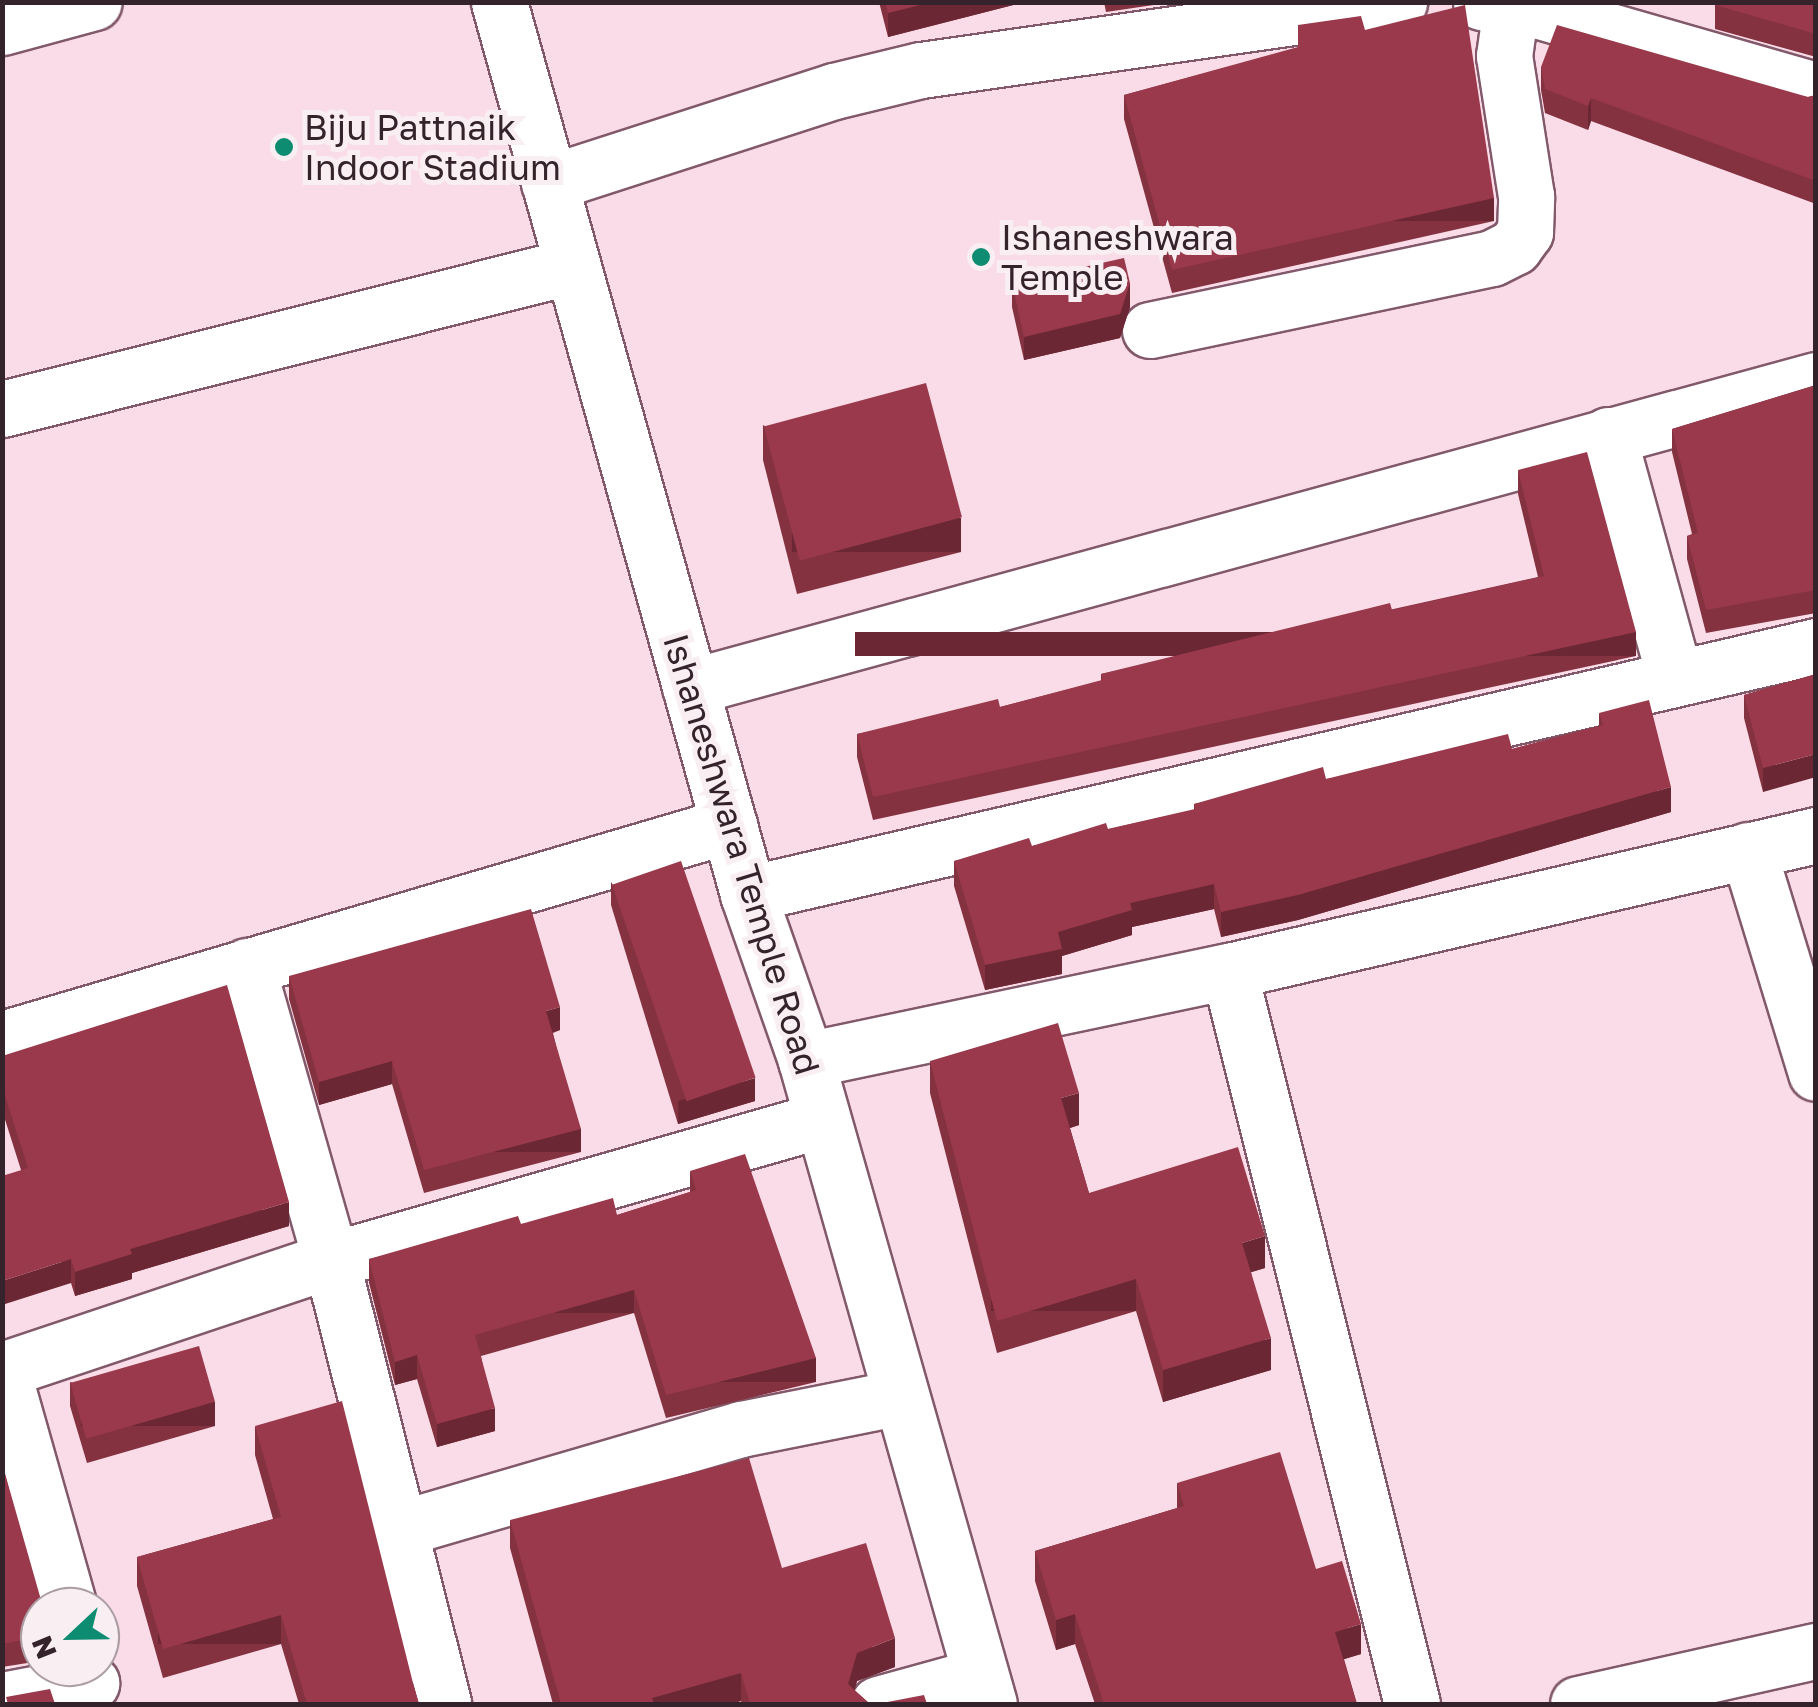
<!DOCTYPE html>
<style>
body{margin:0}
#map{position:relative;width:1818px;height:1707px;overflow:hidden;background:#f9dce7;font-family:"Golos Text",sans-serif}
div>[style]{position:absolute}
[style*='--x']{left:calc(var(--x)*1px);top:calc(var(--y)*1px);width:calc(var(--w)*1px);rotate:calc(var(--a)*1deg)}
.roads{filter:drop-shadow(2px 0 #82596a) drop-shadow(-2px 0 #82596a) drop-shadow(0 2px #82596a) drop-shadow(0 -2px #82596a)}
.minor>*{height:55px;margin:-27.5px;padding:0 27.5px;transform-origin:27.5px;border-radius:27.5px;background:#fff}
.wall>*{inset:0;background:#843140}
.shaded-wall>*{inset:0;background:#6b2834;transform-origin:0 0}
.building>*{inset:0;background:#99394b;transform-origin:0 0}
.dots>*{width:28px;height:28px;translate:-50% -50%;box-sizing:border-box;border:5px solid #f9eff3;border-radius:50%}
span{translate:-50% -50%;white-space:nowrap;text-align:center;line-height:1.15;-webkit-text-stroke:10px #f9eff3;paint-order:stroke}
.poi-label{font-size:35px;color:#35232b}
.left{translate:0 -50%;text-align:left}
.street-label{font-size:35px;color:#35232b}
.frame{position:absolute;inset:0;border:5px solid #35232b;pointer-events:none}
.north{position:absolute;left:20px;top:1587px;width:100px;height:100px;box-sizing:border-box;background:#f9eff3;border:2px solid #ab9da3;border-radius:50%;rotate:248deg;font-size:28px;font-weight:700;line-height:40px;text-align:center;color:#35232b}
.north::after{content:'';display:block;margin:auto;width:35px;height:45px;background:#0e8c71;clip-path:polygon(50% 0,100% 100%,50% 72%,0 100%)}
</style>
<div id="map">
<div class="roads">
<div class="minor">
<div style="--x:499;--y:2;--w:926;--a:74.4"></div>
<div style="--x:748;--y:894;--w:176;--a:70.7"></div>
<div style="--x:806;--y:1060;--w:669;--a:74.14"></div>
<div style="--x:1481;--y:2;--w:60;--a:8.7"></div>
<div style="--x:1540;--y:11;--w:287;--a:16"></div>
<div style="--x:2;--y:27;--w:95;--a:-15.2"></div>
<div style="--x:549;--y:183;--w:299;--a:-17.9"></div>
<div style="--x:834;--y:91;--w:89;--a:-13.6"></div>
<div style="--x:921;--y:70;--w:483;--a:-8.1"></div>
<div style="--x:1150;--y:330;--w:349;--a:-11.9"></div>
<div style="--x:1492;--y:258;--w:25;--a:-27"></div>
<div style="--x:1514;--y:247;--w:19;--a:-54"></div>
<div style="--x:1525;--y:232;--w:36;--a:-88"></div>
<div style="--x:1526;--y:196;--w:142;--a:-98.9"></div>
<div style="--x:1504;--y:56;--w:49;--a:-81.9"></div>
<div style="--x:2;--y:409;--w:588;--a:-14.08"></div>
<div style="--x:1608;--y:435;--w:252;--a:74.6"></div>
<div style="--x:690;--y:687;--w:1167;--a:-15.25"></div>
<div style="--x:1748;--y:850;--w:233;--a:73"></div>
<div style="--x:748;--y:894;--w:1096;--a:-13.07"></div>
<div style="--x:247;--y:966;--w:306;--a:74.1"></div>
<div style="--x:331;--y:1260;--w:458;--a:75.8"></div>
<div style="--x:1229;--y:971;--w:755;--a:75.98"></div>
<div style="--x:2;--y:1039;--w:758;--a:-16.4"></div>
<div style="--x:806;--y:1060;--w:432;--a:-11.9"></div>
<div style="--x:1229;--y:971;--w:603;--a:-13.04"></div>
<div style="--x:399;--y:1529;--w:356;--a:-16.3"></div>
<div style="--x:741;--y:1429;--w:158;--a:-11.3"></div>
<div style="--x:69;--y:1607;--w:246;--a:-105.8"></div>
<div style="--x:2;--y:1370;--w:347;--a:-18.5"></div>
<div style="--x:331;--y:1260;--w:510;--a:-15.95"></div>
<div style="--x:2;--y:1700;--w:91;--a:-10.8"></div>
<div style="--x:878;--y:1704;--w:106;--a:-15.4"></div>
<div style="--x:1578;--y:1704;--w:244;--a:-12.6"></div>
</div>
</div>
<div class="wall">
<div style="clip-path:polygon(879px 2px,1025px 2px,888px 37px)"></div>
<div style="clip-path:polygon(1104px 2px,1174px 2px,1106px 12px)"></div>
<div style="clip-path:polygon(1715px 2px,1816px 2px,1816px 57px,1715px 29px)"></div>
<div style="clip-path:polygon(1365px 30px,1494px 221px,1172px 293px,1124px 119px,1124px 95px)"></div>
<div style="clip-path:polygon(1541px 67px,1808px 97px,1816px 95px,1816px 204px,1591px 121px,1588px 130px,1545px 113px,1541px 90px)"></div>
<div style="clip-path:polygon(1012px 283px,1130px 307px,1120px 338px,1024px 360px,1012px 307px)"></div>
<div style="clip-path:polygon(1816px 385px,1816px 613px,1706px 633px,1687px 559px,1687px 536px,1692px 534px,1672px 452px,1672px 429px)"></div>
<div style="clip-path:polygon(763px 425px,961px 552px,797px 594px,763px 460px)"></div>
<div style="clip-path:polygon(1518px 470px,1636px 656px,873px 820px,857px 757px,857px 734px,1000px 707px,1101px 681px,1101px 674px,1538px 577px,1518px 494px)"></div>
<div style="clip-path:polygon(1816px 674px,1763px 792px,1744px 718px,1744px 695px)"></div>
<div style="clip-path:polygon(1599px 713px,1671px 812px,1298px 920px,1221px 937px,1214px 909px,1132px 927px,1132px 935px,1062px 956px,1062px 974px,985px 990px,954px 886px,954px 861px,1032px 846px,1194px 810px,1194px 804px,1326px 779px,1512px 749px,1599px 726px)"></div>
<div style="clip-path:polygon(611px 882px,755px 1101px,678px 1124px,611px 905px)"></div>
<div style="clip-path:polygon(289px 976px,560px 1030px,553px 1033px,581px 1152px,424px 1193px,392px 1084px,319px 1105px,289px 999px)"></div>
<div style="clip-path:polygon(2px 1056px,289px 1226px,132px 1273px,132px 1279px,75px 1296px,71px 1283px,21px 1170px,2px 1110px)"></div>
<div style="clip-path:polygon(930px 1061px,1079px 1125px,1070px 1128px,1089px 1193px,1265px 1268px,1251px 1272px,1271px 1370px,1163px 1402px,1136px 1311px,997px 1353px,930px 1093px)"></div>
<div style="clip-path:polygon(690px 1171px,816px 1382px,666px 1418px,634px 1313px,481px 1356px,495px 1431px,437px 1447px,417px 1379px,395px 1385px,369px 1283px,369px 1259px,521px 1224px,617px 1215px,690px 1192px)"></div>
<div style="clip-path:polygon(70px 1382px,215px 1426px,87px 1463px,70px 1406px)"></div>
<div style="clip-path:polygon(255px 1426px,413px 1683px,419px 1704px,299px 1704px,281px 1644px,163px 1678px,137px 1586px,137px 1557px,273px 1519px,255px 1455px)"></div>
<div style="clip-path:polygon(2px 1463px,40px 1607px,40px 1661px,2px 1667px)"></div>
<div style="clip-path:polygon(1177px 1483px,1316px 1569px,1361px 1654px,1344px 1659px,1357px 1704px,1095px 1704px,1075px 1644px,1056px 1650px,1035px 1581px,1035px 1551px,1177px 1508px)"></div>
<div style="clip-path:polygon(510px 1520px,782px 1568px,895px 1667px,857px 1681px,854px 1690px,870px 1704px,742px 1704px,741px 1701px,730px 1704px,553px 1704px,510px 1548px)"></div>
</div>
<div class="shaded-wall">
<div style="clip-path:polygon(932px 2px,1025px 2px,888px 37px,888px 13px)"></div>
<div style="clip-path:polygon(1591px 98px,1591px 121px,1588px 130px,1588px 106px)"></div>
<div style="left:1494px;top:198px;width:23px;height:330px;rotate:90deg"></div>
<div style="clip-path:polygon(1130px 283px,1130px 307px,1120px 338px,1024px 360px,1024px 337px)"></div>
<div style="left:961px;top:518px;width:34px;height:169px;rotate:90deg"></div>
<div style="left:1636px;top:632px;width:24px;height:781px;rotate:90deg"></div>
<div style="clip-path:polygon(1816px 754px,1816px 777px,1763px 792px,1763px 768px)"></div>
<div style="clip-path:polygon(1671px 787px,1671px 812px,1298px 920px,1221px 937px,1221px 912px)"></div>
<div style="clip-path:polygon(1214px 884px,1214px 909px,1132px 927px,1132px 935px,1062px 956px,1062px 974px,985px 990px,985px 965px,1058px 932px,1130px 903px)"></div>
<div style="clip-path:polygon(560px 1007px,560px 1030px,546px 1034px,546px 1011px)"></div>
<div style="clip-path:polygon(392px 1061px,392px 1084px,319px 1105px,319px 1082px)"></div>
<div style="clip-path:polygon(755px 1078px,755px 1101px,678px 1124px,678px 1101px)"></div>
<div style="clip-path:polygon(1079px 1093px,1079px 1125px,1061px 1131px,1061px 1098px)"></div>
<div style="left:581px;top:1129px;width:23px;height:162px;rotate:90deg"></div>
<div style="clip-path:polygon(289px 1202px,289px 1226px,132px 1273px,132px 1279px,75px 1296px,75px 1272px,130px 1249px)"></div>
<div style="clip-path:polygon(1265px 1236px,1265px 1268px,1242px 1275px,1242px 1243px)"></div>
<div style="clip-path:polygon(71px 1259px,71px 1283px,2px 1305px,2px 1281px)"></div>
<div style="left:1136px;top:1279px;width:32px;height:145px;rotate:90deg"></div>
<div style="left:634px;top:1290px;width:23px;height:165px;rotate:90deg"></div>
<div style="clip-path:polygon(1271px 1338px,1271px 1370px,1163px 1402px,1163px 1370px)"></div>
<div style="clip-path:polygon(417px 1355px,417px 1379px,395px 1385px,395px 1362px)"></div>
<div style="left:816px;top:1358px;width:24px;height:154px;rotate:90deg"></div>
<div style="left:215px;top:1402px;width:24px;height:134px;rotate:90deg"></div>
<div style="clip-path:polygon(495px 1408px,495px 1431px,437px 1447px,437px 1424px)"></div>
<div style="clip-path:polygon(1075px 1614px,1075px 1644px,1056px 1650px,1056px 1620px)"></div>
<div style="left:281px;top:1615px;width:29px;height:123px;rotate:90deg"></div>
<div style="clip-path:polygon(1361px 1624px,1361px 1654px,1335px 1662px,1335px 1632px)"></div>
<div style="clip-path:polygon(895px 1638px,895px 1667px,857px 1681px,851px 1704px,848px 1684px,857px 1653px)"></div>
<div style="clip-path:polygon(741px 1673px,741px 1701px,730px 1704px,652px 1704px,652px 1698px)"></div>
</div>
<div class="building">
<div style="clip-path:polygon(885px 2px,932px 2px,888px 13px)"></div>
<div style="clip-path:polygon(1716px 2px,1816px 2px,1816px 34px,1715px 5px)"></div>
<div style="clip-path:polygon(1465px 5px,1494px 198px,1172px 270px,1124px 95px,1298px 47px,1298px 25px,1361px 16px,1365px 30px)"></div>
<div style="clip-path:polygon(1557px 25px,1808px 97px,1816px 95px,1816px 181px,1591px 98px,1588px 106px,1545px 89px,1541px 67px)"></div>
<div style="clip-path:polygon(1124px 258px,1130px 283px,1120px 314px,1024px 337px,1012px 283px)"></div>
<div style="left:926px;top:383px;width:139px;height:168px;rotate:75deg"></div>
<div style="clip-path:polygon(1816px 385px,1816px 590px,1706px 610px,1687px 536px,1698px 533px,1672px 429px)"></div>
<div style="clip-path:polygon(1587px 452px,1636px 632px,873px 797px,857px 734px,998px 699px,1000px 707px,1102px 680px,1101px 674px,1390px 603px,1392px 610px,1544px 576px,1518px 470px)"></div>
<div style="clip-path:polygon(1816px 674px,1816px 754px,1763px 768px,1744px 695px)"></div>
<div style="clip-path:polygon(1649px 700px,1671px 787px,1298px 895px,1221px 912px,1214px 884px,1130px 903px,1132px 910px,1058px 932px,1062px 949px,985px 965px,954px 861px,1029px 838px,1032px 846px,1106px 823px,1108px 829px,1195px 809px,1194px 804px,1323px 767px,1326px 779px,1508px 734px,1512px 749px,1603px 725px,1599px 713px)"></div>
<div style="left:681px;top:861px;width:229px;height:73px;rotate:71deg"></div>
<div style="clip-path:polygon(531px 909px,560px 1007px,546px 1011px,581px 1129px,424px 1170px,392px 1061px,319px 1082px,289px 976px)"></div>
<div style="clip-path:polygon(227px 985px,289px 1202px,130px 1249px,132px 1254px,75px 1272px,71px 1259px,2px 1281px,2px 1176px,28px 1168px,2px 1086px,2px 1056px)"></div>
<div style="clip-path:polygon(1058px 1023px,1079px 1093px,1061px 1098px,1089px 1193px,1238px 1147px,1265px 1236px,1242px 1243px,1271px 1338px,1163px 1370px,1136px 1279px,997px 1321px,930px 1061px)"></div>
<div style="clip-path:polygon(745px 1154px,816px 1358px,666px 1395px,634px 1290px,475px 1335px,495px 1408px,437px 1424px,417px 1355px,395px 1362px,369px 1259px,518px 1216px,521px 1224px,613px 1198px,617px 1215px,696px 1190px,690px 1171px)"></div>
<div style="left:199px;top:1346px;width:58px;height:134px;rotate:74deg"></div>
<div style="clip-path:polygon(342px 1401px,413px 1683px,419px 1704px,307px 1704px,281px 1615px,163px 1649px,137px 1557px,281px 1517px,255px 1426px)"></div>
<div style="clip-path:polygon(1280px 1452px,1316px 1569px,1342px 1561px,1361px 1624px,1335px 1632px,1357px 1704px,1104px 1704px,1075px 1614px,1056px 1620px,1035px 1551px,1184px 1506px,1177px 1483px)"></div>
<div style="clip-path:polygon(749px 1458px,782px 1568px,866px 1543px,895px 1638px,857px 1653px,848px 1684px,870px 1704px,750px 1704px,741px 1673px,652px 1698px,654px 1704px,561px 1704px,510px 1520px)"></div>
<div style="clip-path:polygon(2px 1463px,43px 1607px,40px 1607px,40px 1637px,2px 1644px)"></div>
<div style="clip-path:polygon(50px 1689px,55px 1704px,8px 1704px,6px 1697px)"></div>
<div style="clip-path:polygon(924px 1695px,927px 1704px,877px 1704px)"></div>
</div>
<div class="dots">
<div style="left:284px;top:147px;background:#0e8c71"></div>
<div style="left:981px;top:257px;background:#0e8c71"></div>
</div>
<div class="poi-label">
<span class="left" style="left:304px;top:147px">Biju Pattnaik<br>Indoor Stadium</span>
<span class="left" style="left:1001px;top:257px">Ishaneshwara<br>Temple</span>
</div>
<div class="street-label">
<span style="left:742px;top:854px;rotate:73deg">Ishaneshwara Temple Road</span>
</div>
<div class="frame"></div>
<div class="north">N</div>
</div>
